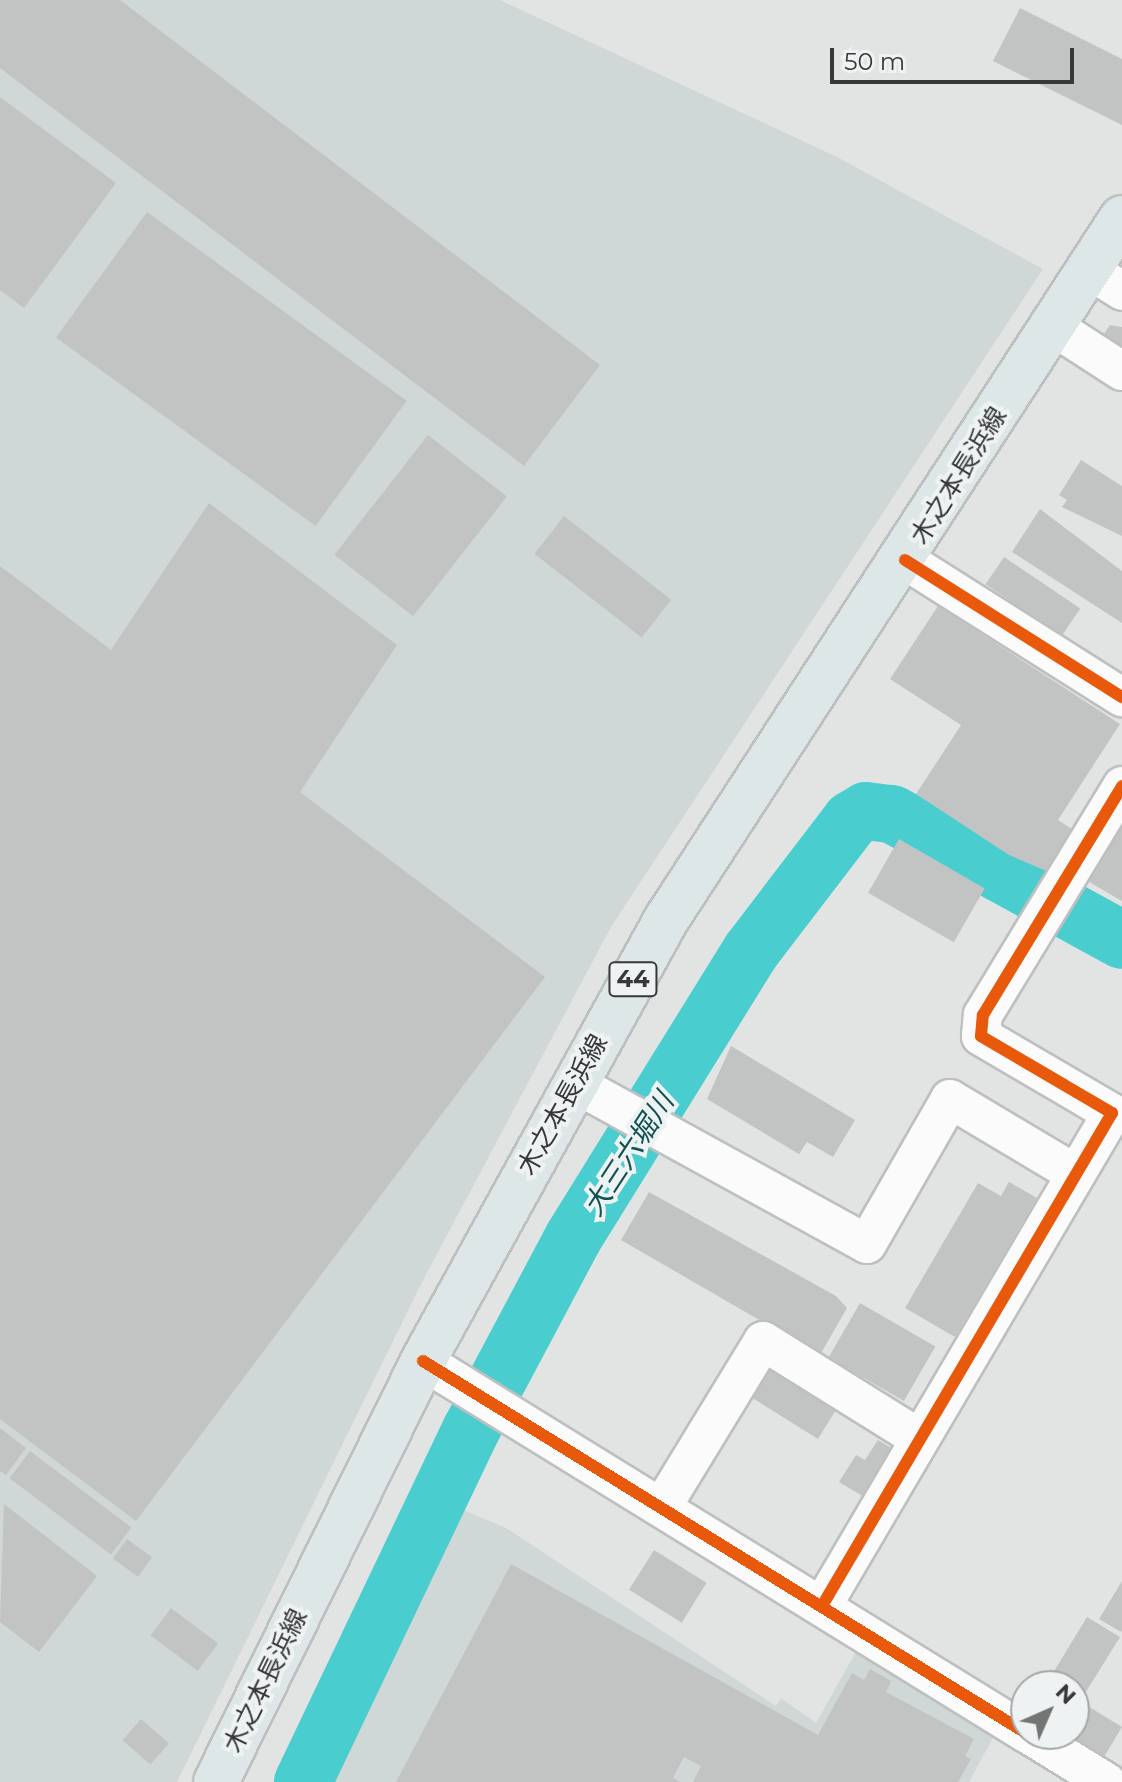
<!DOCTYPE html>
<meta charset="utf-8">
<style>
body{margin:0}
#map{position:relative;width:1122px;height:1782px;overflow:hidden;background:#e2e4e4;font-family:Montserrat,"Noto Sans JP",sans-serif}
div>[style]{position:absolute}
[style*='--x']{left:calc(var(--x)*1px);top:calc(var(--y)*1px);width:calc(var(--w)*1px);rotate:calc(var(--a)*1deg)}
.built>*{inset:0;background:#cfd7d7}
.river>*{height:58px;margin:-29px;padding:0 29px;transform-origin:29px;border-radius:29px;background:#49cdce}
.building>*{inset:0;background:#c2c4c4;transform-origin:0 0}
.roads{filter:drop-shadow(2px 0 #bec0c0) drop-shadow(-2px 0 #bec0c0) drop-shadow(0 2px #bec0c0) drop-shadow(0 -2px #bec0c0)}
.minor>*{height:38px;margin:-19px;padding:0 19px;transform-origin:19px;border-radius:19px;background:#fbfbfb}
.primary>*{height:44px;margin:-22px;padding:0 22px;transform-origin:22px;border-radius:22px;background:#dee7e7}
.cycleway>*{height:12px;margin:-6px;padding:0 6px;transform-origin:6px;border-radius:6px;background:#e8590c}
span{translate:-50% -50%;white-space:nowrap;text-align:center;line-height:1.15;-webkit-text-stroke:8px #eef2f2;paint-order:stroke}
.shield-label span{padding:2px 6px;background:#eef2f2;border:2px solid;border-radius:6px;-webkit-text-stroke-width:0}
.shield-label{font-size:24px;color:#373939;font-weight:700}
.street-label{font-size:26px;color:#373939}
.water-label{font-size:28px;color:#105253;font-style:italic}
.north{position:absolute;left:1010px;top:1670px;width:80px;height:80px;box-sizing:border-box;background:#eef2f2;border:2px solid #a5a8a8;border-radius:50%;rotate:45deg;font-size:22px;font-weight:700;line-height:32px;text-align:center;color:#373939}
.north::after{content:'';display:block;margin:auto;width:28px;height:36px;background:#737575;clip-path:polygon(50% 0,100% 100%,50% 72%,0 100%)}
.scale{position:absolute;left:830px;top:48px;width:244px;height:36px;box-sizing:border-box;border:4px solid #373939;border-top:0;padding-left:10px;font-size:24px;line-height:28px;white-space:nowrap;color:#373939;-webkit-text-stroke:6px #eef2f2;paint-order:stroke}
</style>
<div id="map">
<div class="built">
<div style="clip-path:polygon(0 0,500px 0,837px 157px,1043px 269px,611px 927px,421px 1284px,177px 1782px,0 1782px)"></div>
<div style="clip-path:polygon(461px 1509px,506px 1528px,776px 1706px,781px 1698px,816px 1723px,858px 1648px,995px 1734px,969px 1782px,328px 1782px)"></div>
</div>
<div class="river">
<div style="--x:303;--y:1782;--w:390;--a:-64.5"></div>
<div style="--x:471;--y:1430;--w:217;--a:-62"></div>
<div style="--x:573;--y:1238;--w:338;--a:-58.2"></div>
<div style="--x:751;--y:951;--w:165;--a:-52.6"></div>
<div style="--x:851;--y:820;--w:17;--a:-31"></div>
<div style="--x:866;--y:811;--w:26;--a:7"></div>
<div style="--x:892;--y:814;--w:262;--a:28.7"></div>
</div>
<div class="building">
<div style="clip-path:polygon(0 0,120px 0,600px 365px,524px 466px,0 68px)"></div>
<div style="clip-path:polygon(1020px 8px,1122px 59px,1122px 125px,993px 61px)"></div>
<div style="clip-path:polygon(0 97px,116px 183px,24px 308px,0 290px)"></div>
<div style="left:147px;top:212px;width:321px;height:155px;rotate:36deg"></div>
<div style="clip-path:polygon(1110px 325px,1122px 327px,1122px 354px,1100px 340px)"></div>
<div style="left:428px;top:435px;width:100px;height:152px;rotate:38deg"></div>
<div style="clip-path:polygon(1081px 460px,1122px 486px,1122px 536px,1062px 507px,1067px 500px,1059px 495px)"></div>
<div style="clip-path:polygon(209px 503px,397px 645px,300px 792px,545px 977px,136px 1521px,0 1419px,0 566px,111px 650px)"></div>
<div style="clip-path:polygon(1040px 509px,1122px 571px,1122px 623px,1012px 552px)"></div>
<div style="left:564px;top:516px;width:136px;height:48px;rotate:38deg"></div>
<div style="left:1004px;top:557px;width:92px;height:33px;rotate:34deg"></div>
<div style="clip-path:polygon(938px 606px,1120px 724px,1058px 820px,1072px 829px,1072px 840px,1051px 873px,1009px 855px,916px 794px,961px 725px,890px 679px)"></div>
<div style="clip-path:polygon(1122px 813px,1122px 901px,1084px 879px)"></div>
<div style="left:899px;top:839px;width:99px;height:62px;rotate:30deg"></div>
<div style="clip-path:polygon(731px 1046px,855px 1120px,833px 1157px,807px 1142px,799px 1154px,707px 1099px)"></div>
<div style="clip-path:polygon(1009px 1182px,1037px 1198px,955px 1337px,905px 1308px,978px 1183px,1001px 1196px)"></div>
<div style="clip-path:polygon(649px 1192px,836px 1296px,847px 1308px,820px 1355px,621px 1240px)"></div>
<div style="left:860px;top:1303px;width:87px;height:63px;rotate:30deg"></div>
<div style="left:774px;top:1362px;width:78px;height:42px;rotate:32deg"></div>
<div style="clip-path:polygon(0 1428px,26px 1448px,6px 1475px,0 1471px)"></div>
<div style="clip-path:polygon(878px 1440px,903px 1455px,874px 1503px,839px 1482px,856px 1455px,865px 1460px)"></div>
<div style="left:30px;top:1451px;width:127px;height:34px;rotate:37deg"></div>
<div style="clip-path:polygon(4px 1504px,97px 1576px,39px 1652px,0 1622px)"></div>
<div style="left:127px;top:1539px;width:31px;height:24px;rotate:36deg"></div>
<div style="left:654px;top:1550px;width:62px;height:47px;rotate:32deg"></div>
<div style="clip-path:polygon(511px 1564px,818px 1735px,852px 1673px,864px 1680px,870px 1669px,891px 1681px,886px 1692px,974px 1739px,965px 1756px,971px 1759px,958px 1782px,693px 1782px,701px 1766px,684px 1757px,673px 1778px,680px 1782px,396px 1782px)"></div>
<div style="clip-path:polygon(1122px 1581px,1122px 1630px,1121px 1632px,1099px 1619px)"></div>
<div style="left:171px;top:1608px;width:59px;height:34px;rotate:37deg"></div>
<div style="clip-path:polygon(1087px 1617px,1120px 1637px,1074px 1711px,1074px 1686px,1045px 1686px)"></div>
<div style="clip-path:polygon(1086px 1705px,1122px 1727px,1104px 1757px,1066px 1734px,1074px 1734px)"></div>
<div style="left:141px;top:1719px;width:37px;height:28px;rotate:41deg"></div>
</div>
<div class="roads">
<div class="minor">
<div style="--x:1089;--y:270;--w:39;--a:32"></div>
<div style="--x:1054;--y:327;--w:81;--a:32.9"></div>
<div style="--x:905;--y:560;--w:257;--a:32.3"></div>
<div style="--x:574;--y:1083;--w:334;--a:28.8"></div>
<div style="--x:867;--y:1244;--w:167;--a:-60.2"></div>
<div style="--x:950;--y:1099;--w:144;--a:30.8"></div>
<div style="--x:423;--y:1361;--w:709;--a:31.67"></div>
<div style="--x:663;--y:1505;--w:192;--a:-58.6"></div>
<div style="--x:763;--y:1341;--w:184;--a:31.9"></div>
<div style="--x:822;--y:1606;--w:572;--a:-59.53"></div>
<div style="--x:1112;--y:1113;--w:152;--a:-149.6"></div>
<div style="--x:981;--y:1036;--w:21;--a:-85"></div>
<div style="--x:983;--y:1015;--w:268;--a:-58.7"></div>
<div style="--x:1028;--y:1734;--w:92;--a:31.6"></div>
</div>
<div class="primary">
<div style="--x:216;--y:1782;--w:469;--a:-63.8"></div>
<div style="--x:423;--y:1361;--w:504;--a:-61.14"></div>
<div style="--x:666;--y:920;--w:837;--a:-56.99"></div>
</div>
</div>
<div class="cycleway">
<div style="--x:905;--y:560;--w:257;--a:32.3"></div>
<div style="--x:423;--y:1361;--w:709;--a:31.67"></div>
<div style="--x:822;--y:1606;--w:572;--a:-59.53"></div>
<div style="--x:1112;--y:1113;--w:152;--a:-149.6"></div>
<div style="--x:981;--y:1036;--w:21;--a:-85"></div>
<div style="--x:983;--y:1015;--w:268;--a:-58.7"></div>
</div>
<div class="shield-label">
<span style="left:633px;top:979px">44</span>
</div>
<div class="street-label">
<span style="left:959px;top:476px;rotate:-58deg">木之本長浜線</span>
<span style="left:563px;top:1105px;rotate:-61deg">木之本長浜線</span>
<span style="left:266px;top:1681px;rotate:-64deg">木之本長浜線</span>
</div>
<div class="water-label">
<span style="left:628px;top:1154px;rotate:-57deg">大三六堀川</span>
</div>
<div class="north">N</div>
<div class="scale">50 m</div>
</div>
